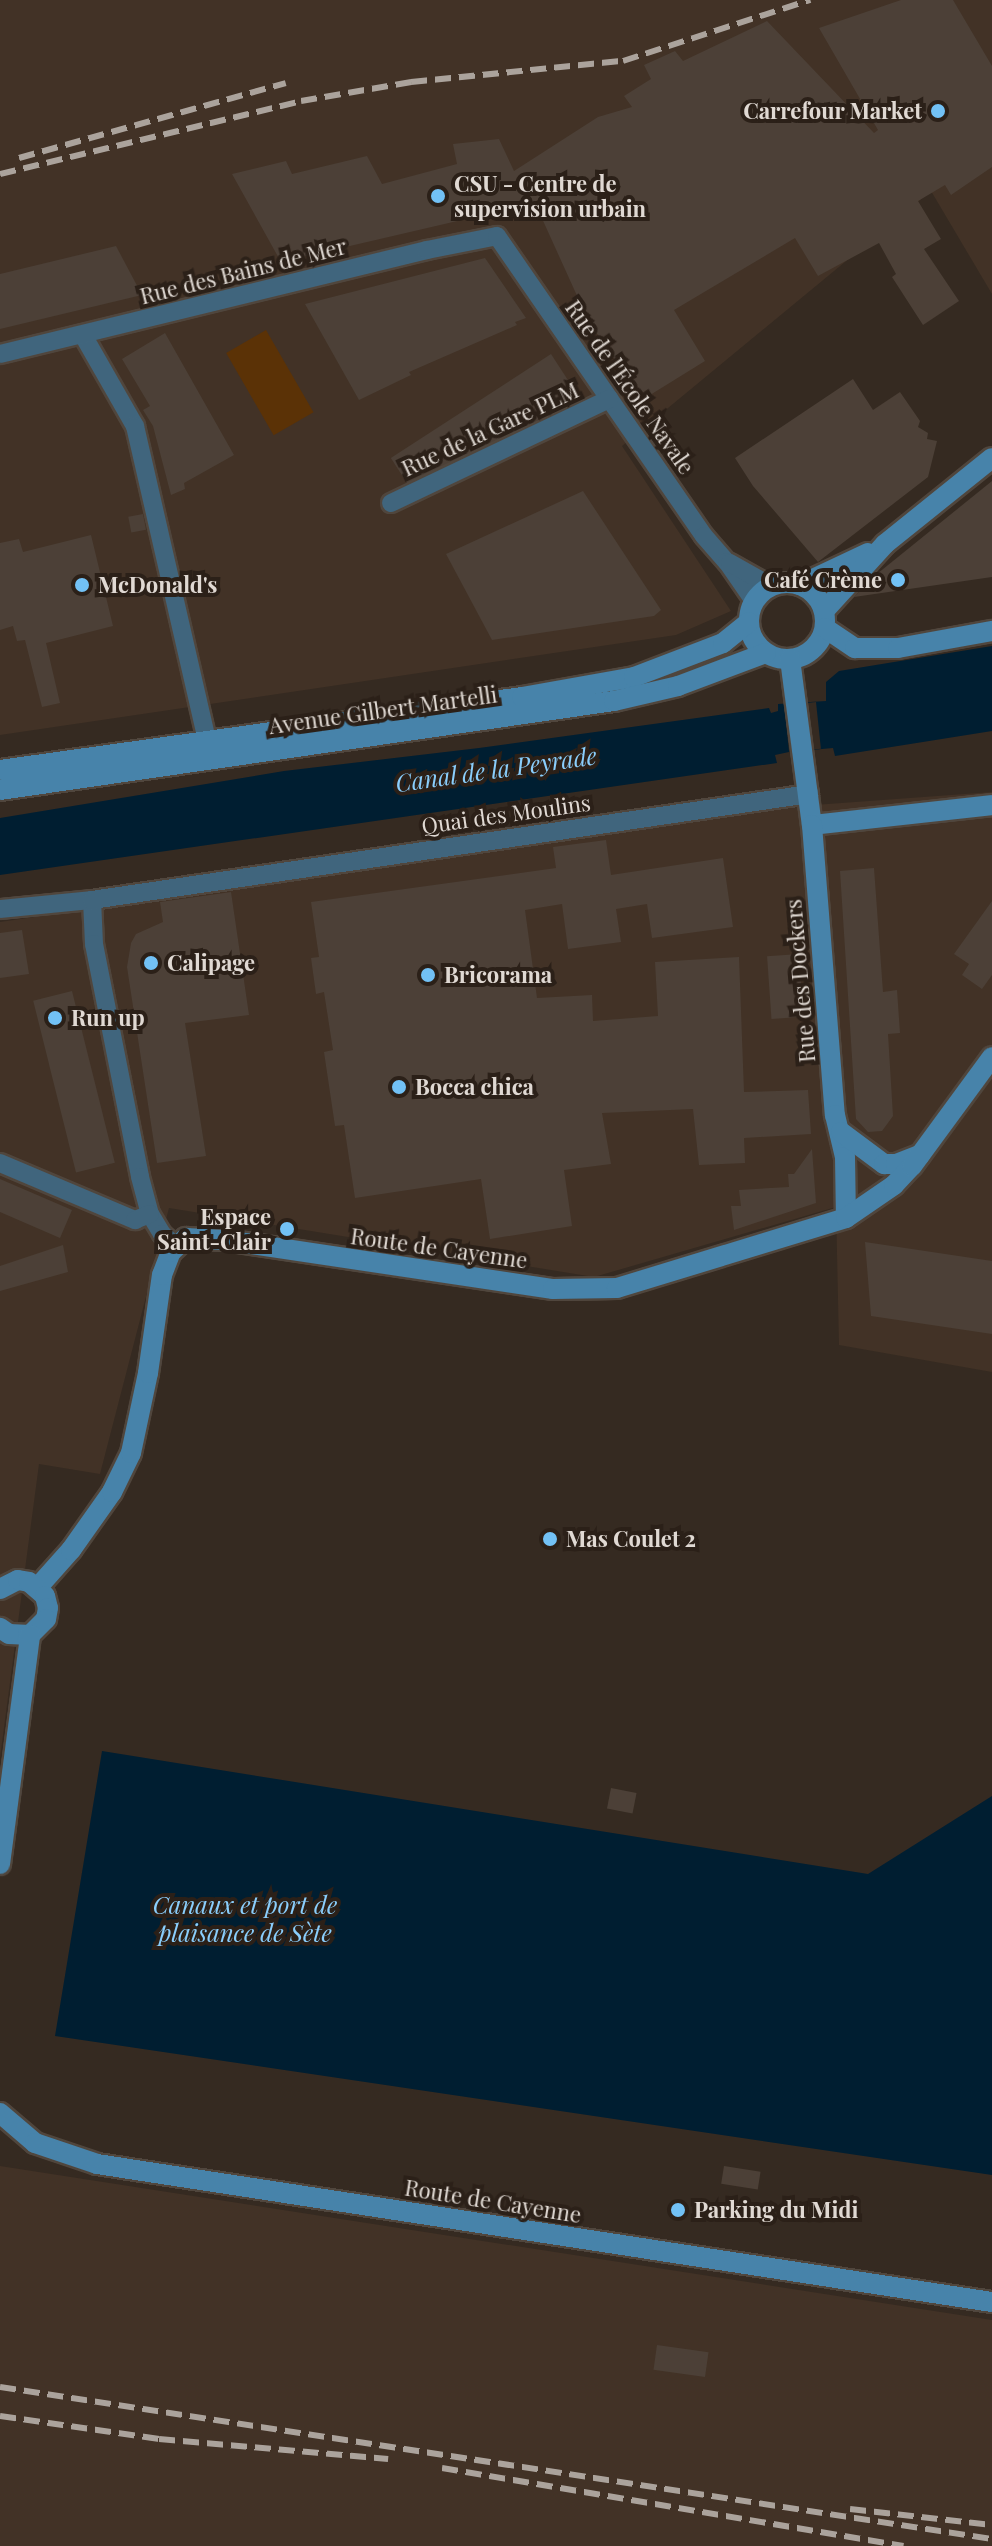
<!DOCTYPE html>
<meta charset="utf-8">
<style>
body{margin:0}
#map{position:relative;width:992px;height:2546px;overflow:hidden;background:#352a21;font-family:"Playfair Display",serif}
div>[style]{position:absolute}
[style*='--x']{left:calc(var(--x)*1px);top:calc(var(--y)*1px);width:calc(var(--w)*1px);rotate:calc(var(--a)*1deg)}
.built>*{inset:0;background:#423226}
.green>*{inset:0;background:#5b3206;transform-origin:0 0}
.water>*{inset:0;background:#001e31}
.pier>*{inset:0;background:#352a21;transform-origin:0 0}
.building>*{inset:0;background:#4c4037;transform-origin:0 0}
.roads{filter:drop-shadow(2px 0 #50463d) drop-shadow(-2px 0 #50463d) drop-shadow(0 2px #50463d) drop-shadow(0 -2px #50463d)}
.street>*{height:18px;margin:-9px;padding:0 9px;transform-origin:9px;border-radius:9px;background:#40657d}
.secondary>*{height:20px;margin:-10px;padding:0 10px;transform-origin:10px;border-radius:10px;background:#4783aa}
.secondary>.ring{margin:-10px;padding:0;box-sizing:content-box;background:none;border:20px solid #4783aa;border-radius:50%}
.rail>*{height:6px;margin-top:-3px;transform-origin:0;background:repeating-linear-gradient(90deg,#aba39c 0 16px,transparent 0 24px)}
.dots>*{width:22px;height:22px;translate:-50% -50%;box-sizing:border-box;border:4px solid #2b2018;border-radius:50%}
span{translate:-50% -50%;white-space:nowrap;text-align:center;line-height:1.15;-webkit-text-stroke:8px #2b2018;paint-order:stroke}
.poi-label{font-size:22px;color:#e0d9d3;font-weight:700}
.right{translate:-100% -50%;text-align:right}
.left{translate:0 -50%;text-align:left}
.street-label{font-size:22px;color:#e0d9d3}
.water-label{font-size:24px;color:#8acefc;font-style:italic}
</style>
<div id="map">
<div class="built">
<div style="clip-path:polygon(0 0,992px 0,992px 294px,931px 191px,622px 446px,731px 611px,676px 635px,0 735px)"></div>
<div style="clip-path:polygon(992px 792px,992px 1372px,839px 1345px,836px 1207px,594px 1277px,169px 1208px,100px 1474px,39px 1464px,0 1758px,0 922px,787px 807px)"></div>
<div style="clip-path:polygon(0 2166px,992px 2320px,992px 2546px,0 2546px)"></div>
</div>
<div class="green">
<div style="left:266px;top:330px;width:95px;height:46px;rotate:60deg"></div>
</div>
<div class="water">
<div style="clip-path:polygon(992px 646px,992px 731px,835px 756px,833px 748px,789px 752px,775px 755px,777px 763px,0 875px,0 818px,284px 771px,479px 748px,769px 708px,771px 713px,778px 711px,778px 704px,826px 701px,826px 682px,839px 671px)"></div>
<div style="clip-path:polygon(102px 1751px,868px 1874px,992px 1796px,992px 2175px,55px 2036px)"></div>
</div>
<div class="pier">
<div style="left:816px;top:702px;width:47px;height:32px;rotate:84deg"></div>
</div>
<div class="building">
<div style="clip-path:polygon(901px 0,953px 0,992px 66px,992px 167px,951px 195px,945px 185px,918px 201px,941px 239px,924px 249px,959px 301px,923px 325px,892px 277px,896px 274px,879px 243px,818px 276px,795px 238px,674px 310px,705px 361px,642px 400px,588px 320px,535px 203px,281px 262px,232px 174px,286px 161px,292px 174px,367px 156px,382px 184px,457px 164px,453px 144px,499px 139px,514px 171px,598px 117px,632px 107px,624px 96px,651px 79px,644px 65px,675px 51px,683px 61px,767px 21px,874px 133px,878px 130px,819px 28px)"></div>
<div style="clip-path:polygon(116px 246px,142px 295px,0 329px,0 274px)"></div>
<div style="clip-path:polygon(485px 258px,526px 318px,515px 322px,517px 325px,409px 372px,411px 375px,359px 400px,305px 304px)"></div>
<div style="clip-path:polygon(165px 333px,234px 455px,184px 483px,185px 489px,171px 495px,153px 426px,143px 410px,150px 406px,122px 359px)"></div>
<div style="left:551px;top:354px;width:48px;height:191px;rotate:57deg"></div>
<div style="clip-path:polygon(853px 379px,873px 410px,900px 392px,920px 421px,918px 427px,928px 433px,927px 439px,937px 441px,928px 477px,818px 562px,753px 486px,735px 458px)"></div>
<div style="clip-path:polygon(992px 481px,992px 577px,854px 597px,872px 578px)"></div>
<div style="clip-path:polygon(583px 491px,661px 610px,654px 616px,492px 640px,446px 554px)"></div>
<div style="left:143px;top:514px;width:16px;height:15px;rotate:79deg"></div>
<div style="clip-path:polygon(91px 535px,113px 626px,46px 643px,60px 703px,42px 707px,25px 640px,17px 641px,13px 626px,0 630px,0 543px,19px 539px,23px 552px)"></div>
<div style="clip-path:polygon(606px 840px,611px 875px,723px 858px,733px 927px,652px 938px,647px 904px,616px 909px,621px 942px,568px 949px,562px 904px,525px 910px,537px 998px,592px 995px,593px 1021px,658px 1016px,655px 962px,739px 957px,744px 1092px,808px 1090px,811px 1134px,744px 1138px,745px 1163px,699px 1165px,693px 1109px,602px 1113px,611px 1164px,564px 1170px,572px 1226px,490px 1239px,481px 1179px,355px 1198px,344px 1125px,335px 1126px,324px 1052px,333px 1050px,324px 992px,316px 994px,311px 958px,319px 957px,311px 902px,556px 868px,553px 847px)"></div>
<div style="clip-path:polygon(874px 868px,883px 992px,897px 990px,900px 1033px,888px 1034px,893px 1116px,882px 1131px,868px 1132px,856px 1119px,840px 871px)"></div>
<div style="clip-path:polygon(231px 892px,249px 1015px,185px 1023px,206px 1156px,157px 1163px,127px 967px,131px 943px,136px 934px,163px 922px,160px 902px)"></div>
<div style="clip-path:polygon(992px 901px,992px 975px,982px 989px,962px 975px,969px 964px,954px 954px)"></div>
<div style="clip-path:polygon(22px 930px,29px 974px,0 978px,0 933px)"></div>
<div style="left:799px;top:954px;width:63px;height:32px;rotate:86deg"></div>
<div style="left:72px;top:991px;width:177px;height:40px;rotate:76deg"></div>
<div style="clip-path:polygon(812px 1149px,816px 1203px,734px 1230px,731px 1206px,741px 1206px,739px 1190px,789px 1187px,788px 1174px,794px 1174px)"></div>
<div style="clip-path:polygon(0 1179px,72px 1210px,60px 1238px,0 1212px)"></div>
<div style="clip-path:polygon(865px 1242px,992px 1261px,992px 1334px,871px 1316px)"></div>
<div style="clip-path:polygon(63px 1245px,68px 1272px,0 1291px,0 1266px)"></div>
<div style="left:611px;top:1788px;width:26px;height:21px;rotate:11deg"></div>
<div style="left:724px;top:2166px;width:37px;height:18px;rotate:9deg"></div>
<div style="left:657px;top:2345px;width:52px;height:25px;rotate:8deg"></div>
</div>
<div class="roads">
<div class="street">
<div style="--x:83;--y:335;--w:105;--a:60.3"></div>
<div style="--x:135;--y:426;--w:323;--a:77.1"></div>
<div style="--x:0;--y:354;--w:439;--a:-13.7"></div>
<div style="--x:427;--y:250;--w:71;--a:-11.3"></div>
<div style="--x:497;--y:236;--w:364;--a:55.4"></div>
<div style="--x:704;--y:536;--w:35;--a:49"></div>
<div style="--x:727;--y:562;--w:47;--a:55.3"></div>
<div style="--x:391;--y:503;--w:242;--a:-25.5"></div>
<div style="--x:730;--y:563;--w:47;--a:29.3"></div>
<div style="--x:92;--y:900;--w:44;--a:87.4"></div>
<div style="--x:94;--y:944;--w:237;--a:78.8"></div>
<div style="--x:140;--y:1177;--w:38;--a:75"></div>
<div style="--x:150;--y:1214;--w:23;--a:59"></div>
<div style="--x:162;--y:1234;--w:18;--a:41"></div>
<div style="--x:0;--y:909;--w:92;--a:-5.6"></div>
<div style="--x:92;--y:900;--w:725;--a:-8.41"></div>
<div style="--x:0;--y:1163;--w:147;--a:22.9"></div>
<div style="--x:135;--y:1220;--w:16;--a:-22"></div>
</div>
<div class="secondary">
<div class="ring" style="left:749px;top:583px;width:56px;height:56px"></div>
<div style="--x:800;--y:585;--w:75;--a:-25.2"></div>
<div style="--x:824;--y:611;--w:91;--a:-47.7"></div>
<div style="--x:885;--y:544;--w:137;--a:-38.8"></div>
<div style="--x:825;--y:628;--w:36;--a:34"></div>
<div style="--x:855;--y:648;--w:43;--a:0"></div>
<div style="--x:898;--y:648;--w:96;--a:-10.3"></div>
<div style="--x:790;--y:659;--w:167;--a:82.5"></div>
<div style="--x:812;--y:825;--w:181;--a:-6.3"></div>
<div style="--x:0;--y:770;--w:527;--a:-7.96"></div>
<div style="--x:522;--y:697;--w:114;--a:-10.1"></div>
<div style="--x:634;--y:677;--w:95;--a:-20.9"></div>
<div style="--x:723;--y:643;--w:33;--a:-39"></div>
<div style="--x:0;--y:790;--w:620;--a:-8.25"></div>
<div style="--x:614;--y:701;--w:66;--a:-13.2"></div>
<div style="--x:678;--y:686;--w:94;--a:-20.6"></div>
<div style="--x:812;--y:825;--w:291;--a:85.5"></div>
<div style="--x:835;--y:1115;--w:43;--a:76.6"></div>
<div style="--x:845;--y:1157;--w:61;--a:89.1"></div>
<div style="--x:841;--y:1132;--w:54;--a:36.7"></div>
<div style="--x:884;--y:1164;--w:12;--a:0"></div>
<div style="--x:896;--y:1164;--w:26;--a:-21"></div>
<div style="--x:38;--y:1587;--w:50;--a:-48.3"></div>
<div style="--x:71;--y:1550;--w:71;--a:-54.7"></div>
<div style="--x:112;--y:1492;--w:43;--a:-64"></div>
<div style="--x:131;--y:1453;--w:82;--a:-78"></div>
<div style="--x:148;--y:1373;--w:99;--a:-81.9"></div>
<div style="--x:162;--y:1275;--w:25;--a:-69"></div>
<div style="--x:171;--y:1252;--w:21;--a:-43"></div>
<div style="--x:186;--y:1238;--w:39;--a:3"></div>
<div style="--x:225;--y:1240;--w:332;--a:8.5"></div>
<div style="--x:553;--y:1289;--w:64;--a:-0.9"></div>
<div style="--x:617;--y:1288;--w:239;--a:-17"></div>
<div style="--x:846;--y:1218;--w:58;--a:-34.5"></div>
<div style="--x:894;--y:1185;--w:26;--a:-47"></div>
<div style="--x:912;--y:1166;--w:135;--a:-53.7"></div>
<div style="--x:0;--y:1589;--w:20;--a:-27"></div>
<div style="--x:18;--y:1580;--w:11;--a:10"></div>
<div style="--x:29;--y:1582;--w:21;--a:41"></div>
<div style="--x:45;--y:1596;--w:12;--a:76"></div>
<div style="--x:48;--y:1608;--w:11;--a:100"></div>
<div style="--x:46;--y:1619;--w:23;--a:135"></div>
<div style="--x:30;--y:1635;--w:21;--a:-177"></div>
<div style="--x:9;--y:1634;--w:11;--a:-146"></div>
<div style="--x:0;--y:1864;--w:231;--a:-82.5"></div>
<div style="--x:0;--y:2113;--w:46;--a:40.6"></div>
<div style="--x:35;--y:2143;--w:65;--a:18.7"></div>
<div style="--x:97;--y:2164;--w:906;--a:8.77"></div>
</div>
</div>
<div class="rail">
<div style="--x:19;--y:158;--w:277;--a:-15.7"></div>
<div style="--x:0;--y:174;--w:310;--a:-13.6"></div>
<div style="--x:301;--y:101;--w:112;--a:-9.8"></div>
<div style="--x:411;--y:82;--w:213;--a:-5.7"></div>
<div style="--x:623;--y:61;--w:197;--a:-18.1"></div>
<div style="--x:0;--y:2387;--w:1004;--a:8.71"></div>
<div style="--x:0;--y:2416;--w:161;--a:8.2"></div>
<div style="--x:159;--y:2439;--w:230;--a:5"></div>
<div style="--x:442;--y:2468;--w:468;--a:9.6"></div>
<div style="--x:850;--y:2509;--w:143;--a:6.4"></div>
</div>
<div class="dots">
<div style="left:938px;top:111px;background:#72c1f5"></div>
<div style="left:438px;top:196px;background:#72c1f5"></div>
<div style="left:898px;top:580px;background:#72c1f5"></div>
<div style="left:82px;top:585px;background:#72c1f5"></div>
<div style="left:151px;top:963px;background:#72c1f5"></div>
<div style="left:428px;top:975px;background:#72c1f5"></div>
<div style="left:55px;top:1018px;background:#72c1f5"></div>
<div style="left:399px;top:1087px;background:#72c1f5"></div>
<div style="left:287px;top:1229px;background:#72c1f5"></div>
<div style="left:550px;top:1539px;background:#72c1f5"></div>
<div style="left:678px;top:2210px;background:#72c1f5"></div>
</div>
<div class="poi-label">
<span class="right" style="left:922px;top:111px">Carrefour Market</span>
<span class="left" style="left:454px;top:196px">CSU - Centre de<br>supervision urbain</span>
<span class="right" style="left:882px;top:580px">Café Crème</span>
<span class="left" style="left:98px;top:585px">McDonald's</span>
<span class="left" style="left:167px;top:963px">Calipage</span>
<span class="left" style="left:444px;top:975px">Bricorama</span>
<span class="left" style="left:71px;top:1018px">Run up</span>
<span class="left" style="left:415px;top:1087px">Bocca chica</span>
<span class="right" style="left:271px;top:1229px">Espace<br>Saint-Clair</span>
<span class="left" style="left:566px;top:1539px">Mas Coulet 2</span>
<span class="left" style="left:694px;top:2210px">Parking du Midi</span>
</div>
<div class="street-label">
<span style="left:243px;top:271px;rotate:-14deg">Rue des Bains de Mer</span>
<span style="left:630px;top:387px;rotate:55deg">Rue de l'École Navale</span>
<span style="left:490px;top:429px;rotate:-25deg">Rue de la Gare PLM</span>
<span style="left:383px;top:710px;rotate:-8deg">Avenue Gilbert Martelli</span>
<span style="left:506px;top:814px;rotate:-8deg">Quai des Moulins</span>
<span style="left:800px;top:981px;rotate:-95deg">Rue des Dockers</span>
<span style="left:439px;top:1248px;rotate:8deg">Route de Cayenne</span>
<span style="left:493px;top:2201px;rotate:9deg">Route de Cayenne</span>
</div>
<div class="water-label">
<span style="left:496px;top:769px;rotate:-8deg">Canal de la Peyrade</span>
<span style="left:245px;top:1919px">Canaux et port de<br>plaisance de Sète</span>
</div>
</div>
